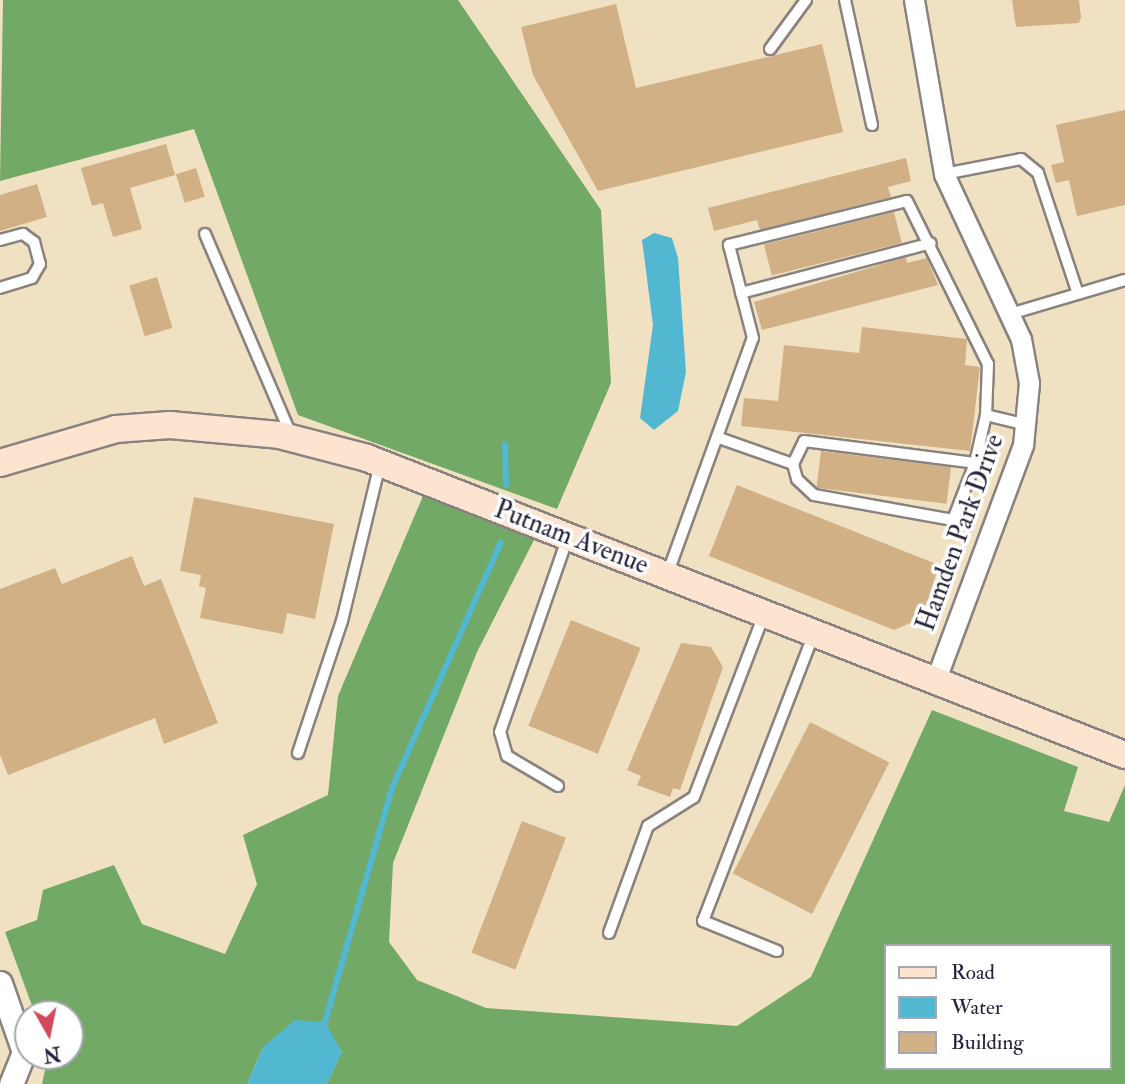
<!DOCTYPE html>
<style>
body{margin:0}
#map{position:relative;width:1125px;height:1084px;overflow:hidden;background:#f0e1c2;font-family:"IM FELL Double Pica",serif}
div>[style]{position:absolute}
[style*='--x']{left:calc(var(--x)*1px);top:calc(var(--y)*1px);width:calc(var(--w)*1px);rotate:calc(var(--a)*1deg)}
.forest>*{inset:0;background:#72a966}
.water>*{inset:0;background:#52b7d0}
.stream>*{height:6px;margin:-3px;padding:0 3px;transform-origin:3px;border-radius:3px;background:#52b7d0}
.building>*{inset:0;background:#d1b085;transform-origin:0 0}
.roads{filter:drop-shadow(2px 0 #89827e) drop-shadow(-2px 0 #89827e) drop-shadow(0 2px #89827e) drop-shadow(0 -2px #89827e)}
.service>*{height:10px;margin:-5px;padding:0 5px;transform-origin:5px;border-radius:5px;background:#fff}
.minor>*{height:19px;margin:-9.5px;padding:0 9.5px;transform-origin:9.5px;border-radius:9.5px;background:#fff}
.tertiary>*{height:23px;margin:-11.5px;padding:0 11.5px;transform-origin:11.5px;border-radius:11.5px;background:#fff}
.secondary>*{height:26px;margin:-13px;padding:0 13px;transform-origin:13px;border-radius:13px;background:#fde4d1}
span{translate:-50% -50%;white-space:nowrap;text-align:center;line-height:1.15;-webkit-text-stroke:7px #fff;paint-order:stroke}
.street-label{font-size:26px;color:#22223b}
.legend{position:absolute;left:884px;top:944px;width:228px;height:126px;box-sizing:border-box;background:#fff;border:2px solid #a7a7b1;margin:0;padding:9px 12px;list-style:none;font-size:21px;color:#22223b}
.legend li{display:flex;align-items:center;gap:14px;height:35px}
.legend b{width:35px;border:2px solid #a7a7b1}
.north{position:absolute;left:14px;top:1000px;width:70px;height:70px;box-sizing:border-box;background:#fff;border:2px solid #a7a7b1;border-radius:50%;rotate:171deg;font-size:19px;font-weight:700;line-height:28px;text-align:center;color:#22223b}
.north::after{content:'';display:block;margin:auto;width:24px;height:32px;background:#d1495b;clip-path:polygon(50% 0,100% 100%,50% 72%,0 100%)}
</style>
<div id="map">
<div class="forest">
<div style="clip-path:polygon(3px 0,458px 0,601px 210px,611px 383px,557px 509px,298px 415px,194px 129px,0 181px)"></div>
<div style="clip-path:polygon(evenodd,423px 496px,535px 538px,477px 652px,393px 863px,389px 942px,417px 980px,486px 1008px,737px 1026px,811px 977px,932px 710px,1078px 767px,1064px 811px,1109px 822px,1125px 785px,1125px 1084px,327px 1084px,342px 1051px,263px 1047px,247px 1084px,42px 1084px,48px 1056px,70px 1056px,70px 1014px,35px 1014px,5px 932px,37px 920px,43px 890px,114px 865px,142px 924px,225px 954px,257px 884px,243px 835px,328px 795px,338px 696px,423px 496px,885px 946px,1109px 946px,1109px 1068px,885px 1068px,885px 946px)"></div>
</div>
<div class="water">
<div style="clip-path:polygon(654px 233px,672px 238px,678px 258px,686px 372px,678px 411px,654px 430px,640px 418px,653px 325px,642px 240px)"></div>
<div style="clip-path:polygon(295px 1020px,325px 1022px,342px 1052px,327px 1084px,247px 1084px,263px 1047px)"></div>
</div>
<div class="stream">
<div style="--x:505;--y:445;--w:40;--a:88.6"></div>
<div style="--x:325;--y:1022;--w:243;--a:-74"></div>
<div style="--x:392;--y:788;--w:269;--a:-66.1"></div>
</div>
<div class="building">
<div style="clip-path:polygon(1012px 0,1079px 0,1081px 17px,1079px 23px,1016px 27px)"></div>
<div style="clip-path:polygon(616px 4px,636px 88px,822px 44px,843px 132px,598px 191px,533px 75px,521px 27px)"></div>
<div style="clip-path:polygon(1125px 110px,1125px 205px,1077px 216px,1069px 180px,1056px 183px,1051px 165px,1064px 162px,1056px 125px)"></div>
<div style="clip-path:polygon(166px 144px,175px 175px,130px 188px,142px 229px,113px 237px,103px 203px,92px 206px,81px 168px)"></div>
<div style="clip-path:polygon(906px 158px,911px 181px,888px 187px,891px 197px,760px 230px,757px 220px,714px 231px,708px 208px)"></div>
<div style="left:196px;top:168px;width:30px;height:21px;rotate:73deg"></div>
<div style="clip-path:polygon(37px 184px,47px 217px,0 231px,0 195px)"></div>
<div style="left:894px;top:212px;width:32px;height:134px;rotate:76deg"></div>
<div style="clip-path:polygon(906px 257px,907px 263px,927px 258px,938px 285px,762px 330px,754px 302px)"></div>
<div style="left:157px;top:277px;width:53px;height:29px;rotate:73deg"></div>
<div style="clip-path:polygon(862px 327px,967px 339px,965px 365px,980px 367px,970px 451px,741px 426px,744px 398px,778px 401px,784px 345px,859px 353px)"></div>
<div style="left:821px;top:451px;width:131px;height:37px;rotate:7deg"></div>
<div style="clip-path:polygon(737px 485px,939px 565px,922px 618px,894px 630px,709px 556px)"></div>
<div style="clip-path:polygon(194px 497px,334px 524px,315px 619px,287px 613px,283px 634px,200px 618px,206px 588px,199px 586px,201px 575px,180px 571px)"></div>
<div style="clip-path:polygon(132px 556px,144px 586px,161px 579px,218px 723px,164px 744px,155px 718px,8px 775px,0 755px,0 589px,55px 568px,62px 584px)"></div>
<div style="left:571px;top:620px;width:75px;height:114px;rotate:22deg"></div>
<div style="clip-path:polygon(681px 643px,711px 647px,723px 667px,680px 790px,673px 788px,670px 797px,637px 785px,641px 776px,627px 770px)"></div>
<div style="left:810px;top:722px;width:89px;height:170px;rotate:27deg"></div>
<div style="left:522px;top:821px;width:47px;height:141px;rotate:21deg"></div>
</div>
<div class="roads">
<div class="service">
<div style="--x:845;--y:0;--w:128;--a:77.8"></div>
<div style="--x:770;--y:49;--w:61;--a:-53.7"></div>
<div style="--x:944;--y:174;--w:78;--a:-11"></div>
<div style="--x:1021;--y:159;--w:22;--a:39"></div>
<div style="--x:1038;--y:173;--w:124;--a:71.7"></div>
<div style="--x:205;--y:234;--w:219;--a:66.8"></div>
<div style="--x:0;--y:240;--w:24;--a:-15"></div>
<div style="--x:23;--y:234;--w:14;--a:36"></div>
<div style="--x:34;--y:242;--w:23;--a:75"></div>
<div style="--x:40;--y:264;--w:16;--a:120"></div>
<div style="--x:32;--y:278;--w:34;--a:163"></div>
<div style="--x:741;--y:293;--w:196;--a:-14.7"></div>
<div style="--x:1010;--y:314;--w:120;--a:-16.5"></div>
<div style="--x:986;--y:415;--w:42;--a:13.7"></div>
<div style="--x:719;--y:438;--w:78;--a:19.4"></div>
<div style="--x:667;--y:575;--w:252;--a:-70.1"></div>
<div style="--x:753;--y:338;--w:96;--a:-104.5"></div>
<div style="--x:729;--y:245;--w:183;--a:-13.9"></div>
<div style="--x:907;--y:201;--w:182;--a:63.6"></div>
<div style="--x:988;--y:364;--w:51;--a:92.2"></div>
<div style="--x:986;--y:415;--w:49;--a:102.9"></div>
<div style="--x:975;--y:463;--w:61;--a:111.1"></div>
<div style="--x:953;--y:520;--w:141;--a:-169.8"></div>
<div style="--x:814;--y:495;--w:23;--a:-137"></div>
<div style="--x:797;--y:479;--w:16;--a:-105"></div>
<div style="--x:793;--y:464;--w:25;--a:-64"></div>
<div style="--x:804;--y:441;--w:172;--a:7.3"></div>
<div style="--x:298;--y:753;--w:139;--a:-71.6"></div>
<div style="--x:342;--y:621;--w:162;--a:-76.4"></div>
<div style="--x:558;--y:786;--w:59;--a:-149.5"></div>
<div style="--x:507;--y:756;--w:25;--a:-106"></div>
<div style="--x:500;--y:732;--w:207;--a:-70.8"></div>
<div style="--x:609;--y:933;--w:114;--a:-70"></div>
<div style="--x:648;--y:826;--w:54;--a:-32.2"></div>
<div style="--x:694;--y:797;--w:195;--a:-69"></div>
<div style="--x:777;--y:951;--w:80;--a:-157.9"></div>
<div style="--x:703;--y:921;--w:309;--a:-68.9"></div>
</div>
<div class="minor">
<div style="--x:914;--y:0;--w:177;--a:80.2"></div>
<div style="--x:944;--y:174;--w:182;--a:65"></div>
<div style="--x:1021;--y:339;--w:45;--a:79.7"></div>
<div style="--x:1029;--y:383;--w:62;--a:95.5"></div>
<div style="--x:1023;--y:445;--w:253;--a:110.4"></div>
</div>
<div class="tertiary">
<div style="--x:0;--y:983;--w:73;--a:70.8"></div>
<div style="--x:24;--y:1052;--w:35;--a:112"></div>
</div>
<div class="secondary">
<div style="--x:0;--y:463;--w:121;--a:-16.3"></div>
<div style="--x:116;--y:429;--w:54;--a:-4.2"></div>
<div style="--x:170;--y:425;--w:109;--a:5.2"></div>
<div style="--x:279;--y:435;--w:91;--a:14.6"></div>
<div style="--x:367;--y:458;--w:814;--a:21.4"></div>
</div>
</div>
<div class="street-label">
<span style="left:961px;top:533px;rotate:-70deg">Hamden Park Drive</span>
<span style="left:571px;top:538px;rotate:21deg">Putnam Avenue</span>
</div>
<ul class="legend">
<li><b style="height:9px;background:#fde4d1"></b>Road</li>
<li><b style="height:19px;background:#52b7d0"></b>Water</li>
<li><b style="height:19px;background:#d1b085"></b>Building</li>
</ul>
<div class="north">N</div>
</div>
